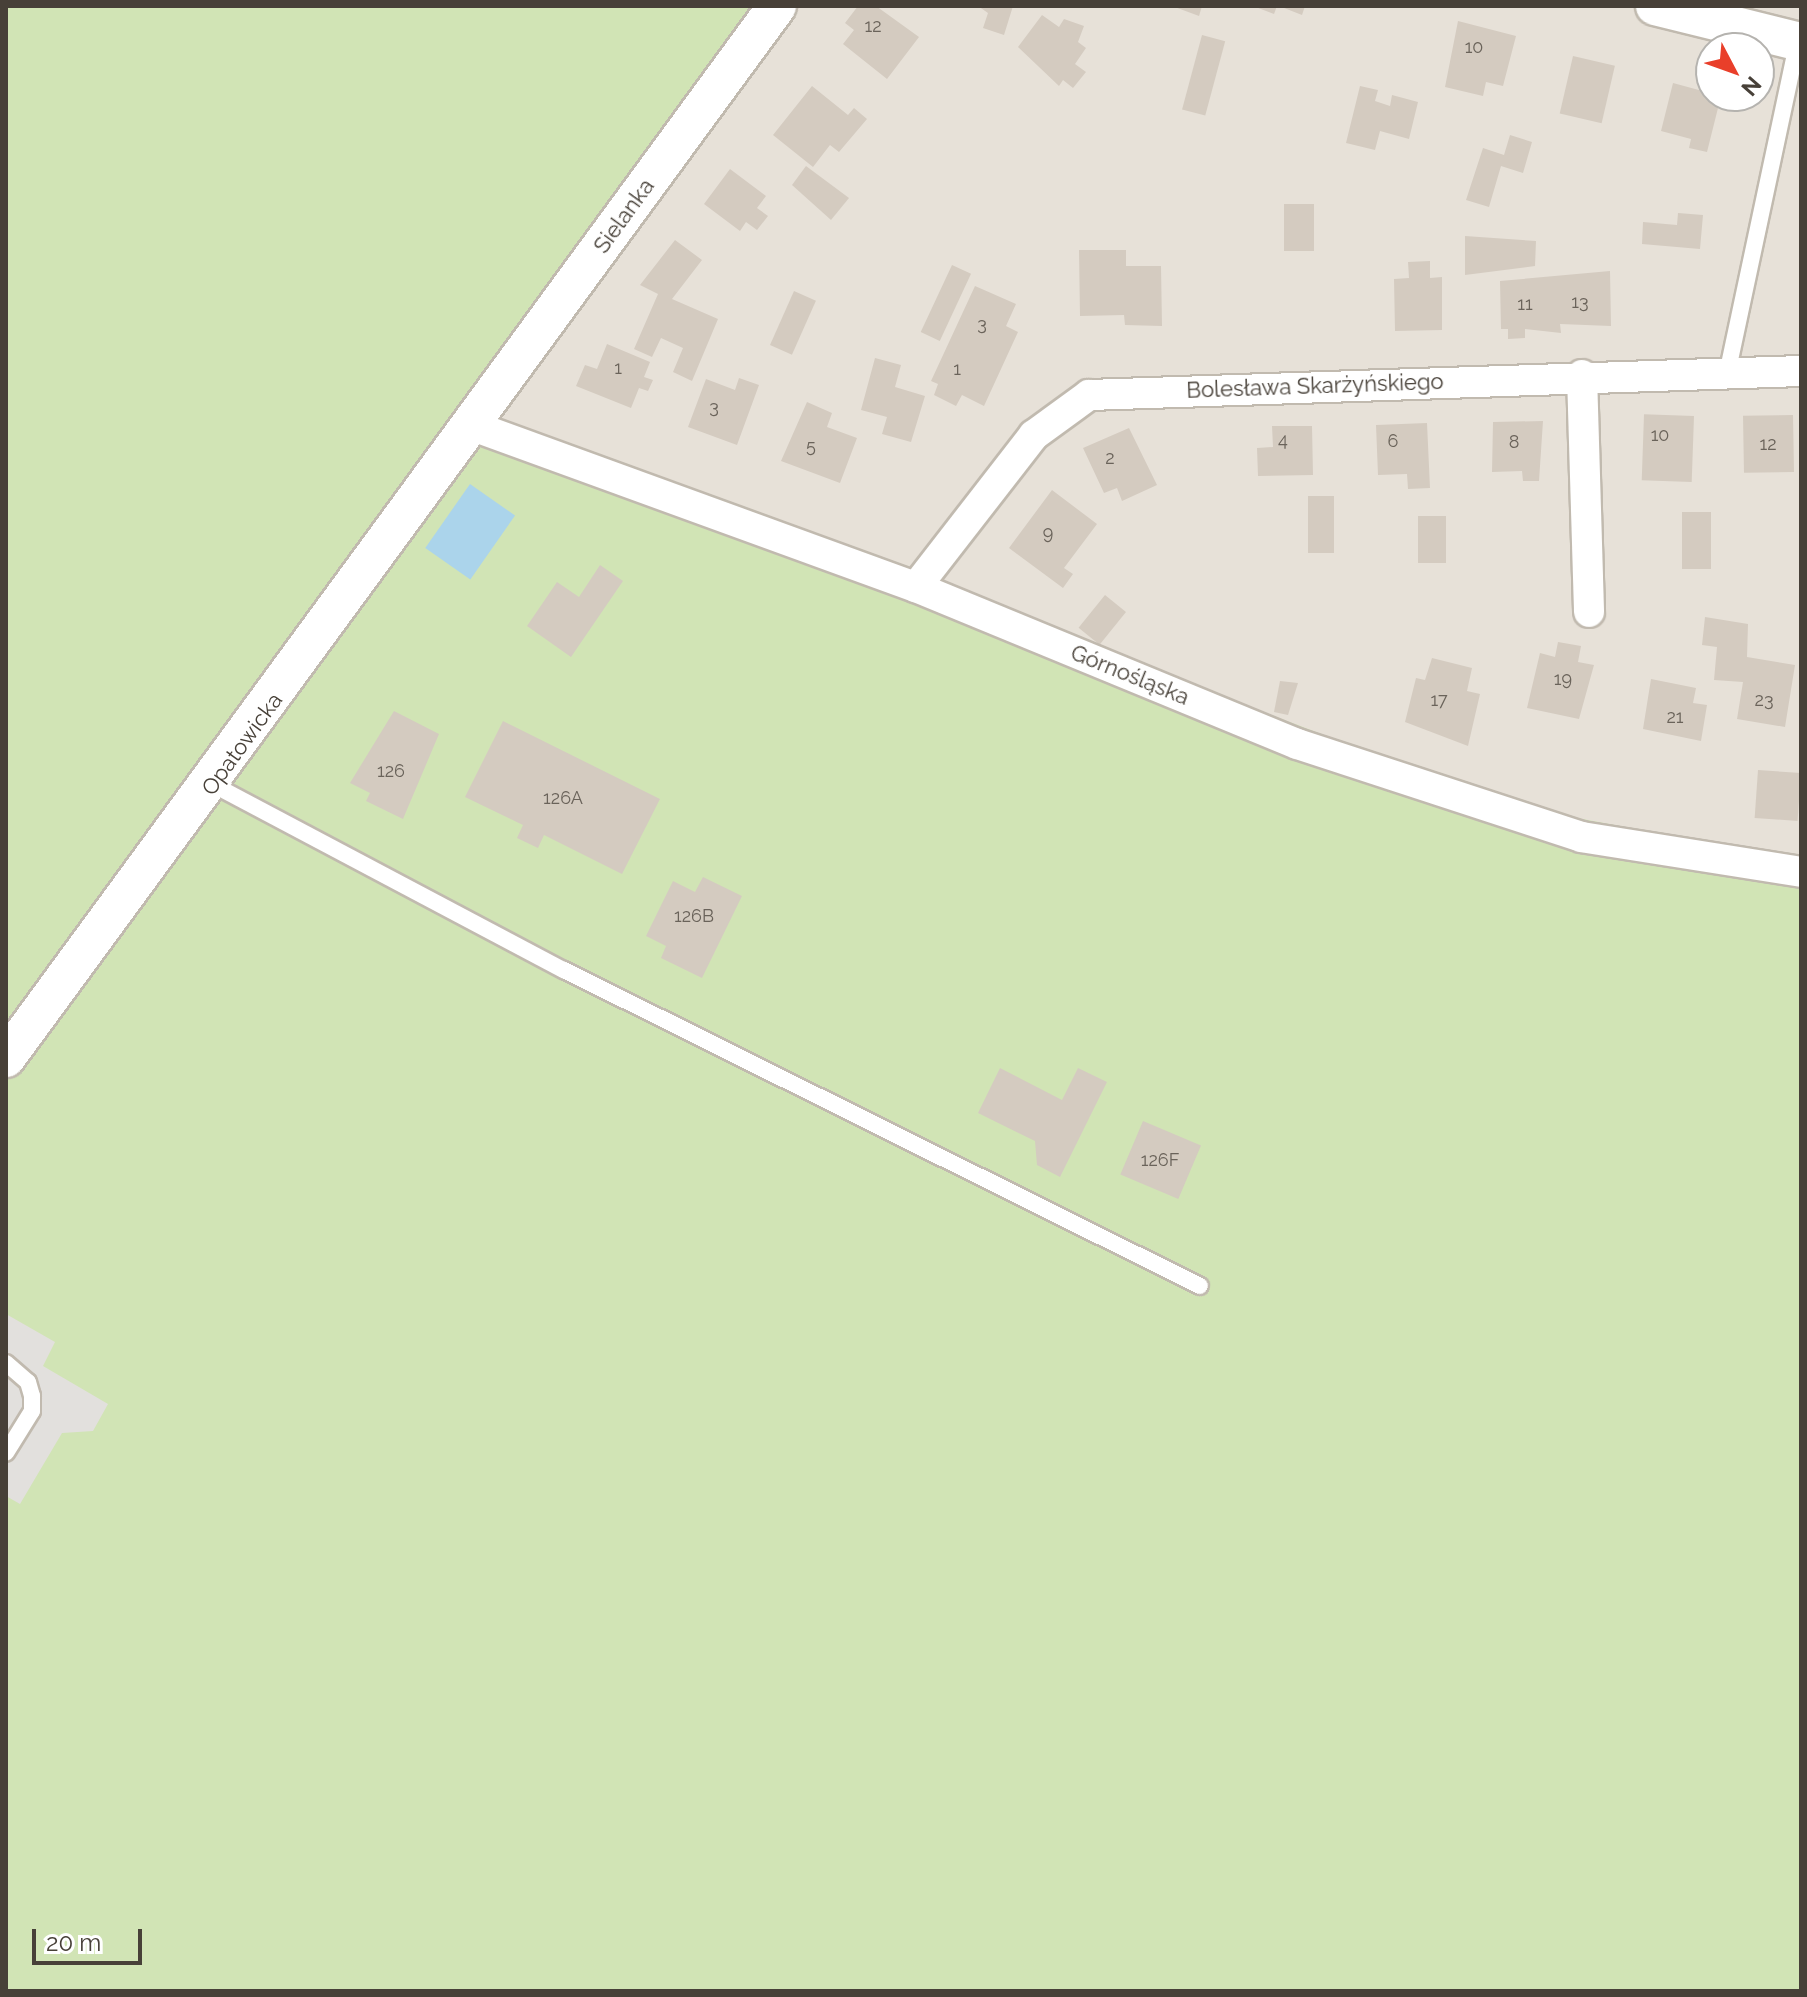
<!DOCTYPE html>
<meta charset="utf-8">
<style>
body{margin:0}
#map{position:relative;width:1807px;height:1997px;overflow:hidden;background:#f3f0e9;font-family:Raleway,sans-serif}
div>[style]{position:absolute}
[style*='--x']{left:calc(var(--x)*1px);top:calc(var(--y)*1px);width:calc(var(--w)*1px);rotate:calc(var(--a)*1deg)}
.residential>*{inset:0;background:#e7e1d8}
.green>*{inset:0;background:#d1e4b5}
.parking>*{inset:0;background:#e2e0dd}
.water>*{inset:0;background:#abd4eb;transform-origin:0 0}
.building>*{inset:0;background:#d4cbc0;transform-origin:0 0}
.roads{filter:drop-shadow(2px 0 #c1baaf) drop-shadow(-2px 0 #c1baaf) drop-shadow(0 2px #c1baaf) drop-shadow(0 -2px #c1baaf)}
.service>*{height:16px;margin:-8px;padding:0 8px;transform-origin:8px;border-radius:8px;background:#fff}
.minor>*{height:30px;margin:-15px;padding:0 15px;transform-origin:15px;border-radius:15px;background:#fff}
.tertiary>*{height:38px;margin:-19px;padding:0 19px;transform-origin:19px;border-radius:19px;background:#fff}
span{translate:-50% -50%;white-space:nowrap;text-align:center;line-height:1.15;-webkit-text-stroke:6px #fff;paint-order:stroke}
.number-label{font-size:18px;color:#6a635a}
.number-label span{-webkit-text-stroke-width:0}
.street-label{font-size:22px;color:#474038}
.frame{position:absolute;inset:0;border:8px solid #474038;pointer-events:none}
.north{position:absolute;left:1695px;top:32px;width:80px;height:80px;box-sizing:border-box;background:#fff;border:2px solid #b5b3af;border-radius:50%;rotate:131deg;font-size:22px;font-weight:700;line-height:32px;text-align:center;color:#474038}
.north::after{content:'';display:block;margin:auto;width:28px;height:36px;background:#e93f2a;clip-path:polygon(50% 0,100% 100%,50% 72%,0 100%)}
.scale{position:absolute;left:32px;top:1929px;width:110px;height:36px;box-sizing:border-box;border:4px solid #474038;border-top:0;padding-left:10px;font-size:24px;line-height:28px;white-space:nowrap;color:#474038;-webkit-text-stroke:6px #fff;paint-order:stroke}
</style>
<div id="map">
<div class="residential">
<div style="clip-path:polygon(evenodd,797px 6px,1801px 6px,1801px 886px,1563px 846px,481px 447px,797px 6px,1711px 48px,1759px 48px,1759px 96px,1711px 96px,1711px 48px)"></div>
</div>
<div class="green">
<div style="clip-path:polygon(6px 6px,752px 6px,439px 432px,943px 590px,1508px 805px,1801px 860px,1801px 1991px,6px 1991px)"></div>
</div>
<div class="parking">
<div style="clip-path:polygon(6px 1314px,55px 1342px,43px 1366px,108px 1404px,93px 1431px,62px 1433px,20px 1504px,6px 1496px)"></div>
</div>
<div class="water">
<div style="left:470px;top:484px;width:55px;height:78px;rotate:35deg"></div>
</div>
<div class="building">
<div style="clip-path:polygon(858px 6px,876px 6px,919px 37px,887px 79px,843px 44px,854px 30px,845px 23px)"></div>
<div style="clip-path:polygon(1013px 6px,1004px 35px,983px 28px,988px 13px,978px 6px)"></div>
<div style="clip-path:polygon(1172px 6px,1202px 6px,1199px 16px)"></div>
<div style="clip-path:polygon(1253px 6px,1277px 6px,1274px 14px)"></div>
<div style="clip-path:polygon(1279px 6px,1305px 6px,1302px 15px)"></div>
<div style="clip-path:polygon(1042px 15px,1059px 27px,1064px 19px,1084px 26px,1078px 42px,1086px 48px,1075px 64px,1086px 72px,1073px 88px,1063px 80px,1059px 86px,1018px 47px)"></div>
<div style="clip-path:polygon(1458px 21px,1516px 36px,1503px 86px,1486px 82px,1483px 96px,1445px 87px)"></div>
<div style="left:1202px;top:35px;width:24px;height:77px;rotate:15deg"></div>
<div style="left:1573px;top:56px;width:43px;height:59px;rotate:13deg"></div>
<div style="clip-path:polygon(1673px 83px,1721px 96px,1707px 152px,1689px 148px,1691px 139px,1661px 131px)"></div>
<div style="clip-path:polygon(812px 86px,848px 115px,854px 108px,867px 119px,839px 152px,830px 145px,813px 167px,773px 135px)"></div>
<div style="clip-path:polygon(1360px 86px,1378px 90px,1375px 101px,1390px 106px,1392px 95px,1418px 102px,1409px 139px,1380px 131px,1375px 150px,1346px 143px)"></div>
<div style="clip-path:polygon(1510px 135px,1532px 142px,1523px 173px,1501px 166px,1489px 207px,1466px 200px,1483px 148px,1504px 155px)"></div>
<div style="clip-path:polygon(806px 166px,849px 198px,831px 220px,792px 185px)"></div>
<div style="clip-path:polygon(730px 169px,766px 196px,757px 208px,768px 216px,757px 230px,746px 222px,740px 231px,704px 204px)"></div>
<div style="left:1284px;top:204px;width:30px;height:47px"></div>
<div style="clip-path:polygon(1678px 213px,1703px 215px,1700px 249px,1642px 244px,1643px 222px,1677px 225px)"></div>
<div style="clip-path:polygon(1465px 236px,1536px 241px,1535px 266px,1465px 275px)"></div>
<div style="clip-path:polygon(675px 240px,702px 260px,672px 299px,718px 319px,692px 381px,673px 372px,683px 348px,661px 338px,652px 357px,634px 349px,658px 294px,640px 285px)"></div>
<div style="clip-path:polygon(1079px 250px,1126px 250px,1126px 266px,1161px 266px,1162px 326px,1125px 325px,1124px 315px,1080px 316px)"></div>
<div style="clip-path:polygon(1430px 261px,1430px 278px,1442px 277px,1442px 330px,1395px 331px,1394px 279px,1409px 278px,1408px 262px)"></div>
<div style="left:952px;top:265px;width:21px;height:74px;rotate:25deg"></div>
<div style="clip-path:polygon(1610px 271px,1611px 326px,1560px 324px,1561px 333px,1525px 329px,1525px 338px,1508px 339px,1508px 329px,1501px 329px,1500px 281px)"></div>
<div style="clip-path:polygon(975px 286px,1016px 304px,1006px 326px,1018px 332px,984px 406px,962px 395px,956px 406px,934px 395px,938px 384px,931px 381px)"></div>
<div style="left:794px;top:291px;width:24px;height:59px;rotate:24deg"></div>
<div style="clip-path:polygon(607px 344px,650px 362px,644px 377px,653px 380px,648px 391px,639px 388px,631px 408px,576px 386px,585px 365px,597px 369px)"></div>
<div style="clip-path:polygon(875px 358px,901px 365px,895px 387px,925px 396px,911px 442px,882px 434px,887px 417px,861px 410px)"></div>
<div style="clip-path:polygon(739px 378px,759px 385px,737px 445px,688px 427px,706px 379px,735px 390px)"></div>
<div style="clip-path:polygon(807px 402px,832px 413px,827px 427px,857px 438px,840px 483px,781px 461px)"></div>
<div style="left:1793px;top:415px;width:57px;height:50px;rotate:89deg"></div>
<div style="left:1694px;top:416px;width:66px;height:50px;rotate:92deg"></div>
<div style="clip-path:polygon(1543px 421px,1539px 481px,1523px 481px,1522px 471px,1492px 472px,1493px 422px)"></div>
<div style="clip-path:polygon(1427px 423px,1430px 488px,1408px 489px,1407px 474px,1378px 475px,1376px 425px)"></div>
<div style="clip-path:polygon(1272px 426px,1312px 426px,1313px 475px,1258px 476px,1257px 448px,1273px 447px)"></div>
<div style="clip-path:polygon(1129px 428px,1157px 485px,1122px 501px,1117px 488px,1104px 493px,1083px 448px)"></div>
<div style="clip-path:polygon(1052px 490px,1097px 524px,1064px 568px,1073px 574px,1063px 588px,1009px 548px)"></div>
<div style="left:1308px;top:496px;width:26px;height:57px"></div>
<div style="left:1682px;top:512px;width:29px;height:57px"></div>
<div style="left:1418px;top:516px;width:28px;height:47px"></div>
<div style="clip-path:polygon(600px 565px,623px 581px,571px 657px,527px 626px,557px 582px,579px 597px)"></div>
<div style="left:1105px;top:595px;width:27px;height:42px;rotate:39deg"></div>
<div style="clip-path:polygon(1705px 617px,1748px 624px,1747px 657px,1795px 665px,1785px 727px,1737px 719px,1743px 682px,1714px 680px,1717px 647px,1702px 645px)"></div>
<div style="clip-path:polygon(1558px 642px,1581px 646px,1578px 662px,1594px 665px,1579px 719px,1527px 708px,1540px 653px,1555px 657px)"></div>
<div style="clip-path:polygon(1432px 658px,1472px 668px,1467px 691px,1480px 694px,1468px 746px,1405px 722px,1416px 678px,1425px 680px)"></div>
<div style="clip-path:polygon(1651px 679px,1696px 688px,1693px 703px,1707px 705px,1701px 741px,1643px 729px)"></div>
<div style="clip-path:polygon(1280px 681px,1298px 683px,1288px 715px,1274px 712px)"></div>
<div style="clip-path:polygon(394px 711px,439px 734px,403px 819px,366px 801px,370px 793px,350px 783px)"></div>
<div style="clip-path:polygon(503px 721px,660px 799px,622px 874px,544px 835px,538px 848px,517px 838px,523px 825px,465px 797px)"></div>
<div style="left:1758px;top:770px;width:43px;height:48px;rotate:4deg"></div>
<div style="clip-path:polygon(703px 877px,742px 896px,702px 978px,661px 958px,666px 946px,646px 936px,673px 881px,695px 892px)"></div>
<div style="clip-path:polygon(1000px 1068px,1062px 1100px,1078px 1068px,1107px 1082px,1060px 1177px,1037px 1165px,1035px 1141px,978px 1113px)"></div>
<div style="left:1143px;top:1121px;width:63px;height:58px;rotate:23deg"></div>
</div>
<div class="roads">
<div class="service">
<div style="--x:1727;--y:374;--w:340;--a:-78"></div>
<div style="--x:212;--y:784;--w:398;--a:27.9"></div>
<div style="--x:564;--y:970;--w:710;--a:26.42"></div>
<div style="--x:6;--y:1363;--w:29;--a:41"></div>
<div style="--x:28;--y:1382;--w:15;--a:74"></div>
<div style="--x:32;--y:1396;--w:15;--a:90"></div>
<div style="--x:32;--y:1411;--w:49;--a:121.8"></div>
</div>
<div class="minor">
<div style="--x:1582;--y:375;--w:237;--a:88.3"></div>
<div style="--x:473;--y:426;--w:471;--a:20"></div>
<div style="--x:916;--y:587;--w:412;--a:22.4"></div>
<div style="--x:1297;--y:744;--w:299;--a:18.1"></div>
<div style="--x:1581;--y:837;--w:223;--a:9"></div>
<div style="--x:916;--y:587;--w:192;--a:-52.2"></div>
<div style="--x:1034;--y:435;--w:68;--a:-36"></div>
<div style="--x:1089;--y:395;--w:712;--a:-1.93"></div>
</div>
<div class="tertiary">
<div style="--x:1655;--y:6;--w:150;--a:13.9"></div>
<div style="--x:6;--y:1058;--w:1304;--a:-53.76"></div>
</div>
</div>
<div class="number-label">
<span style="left:873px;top:26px">12</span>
<span style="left:1474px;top:47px">10</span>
<span style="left:1580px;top:302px">13</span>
<span style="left:1525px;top:304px">11</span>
<span style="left:982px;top:324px">3</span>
<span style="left:618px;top:368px">1</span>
<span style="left:957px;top:369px">1</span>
<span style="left:714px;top:407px">3</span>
<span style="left:1660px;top:435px">10</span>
<span style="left:1283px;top:440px">4</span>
<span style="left:1393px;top:441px">6</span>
<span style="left:1514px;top:442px">8</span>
<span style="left:1768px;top:444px">12</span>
<span style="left:811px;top:446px">5</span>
<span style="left:1110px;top:458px">2</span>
<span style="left:1048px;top:533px">9</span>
<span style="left:1563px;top:679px">19</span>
<span style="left:1439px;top:700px">17</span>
<span style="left:1764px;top:700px">23</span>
<span style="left:1675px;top:717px">21</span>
<span style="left:391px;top:771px">126</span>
<span style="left:563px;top:798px">126A</span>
<span style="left:694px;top:916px">126B</span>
<span style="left:1160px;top:1160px">126F</span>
</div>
<div class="street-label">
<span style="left:624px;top:216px;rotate:-54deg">Sielanka</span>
<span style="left:1315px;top:386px;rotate:-2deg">Bolesława Skarżyńskiego</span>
<span style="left:1130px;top:675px;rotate:22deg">Górnośląska</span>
<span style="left:242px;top:744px;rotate:-54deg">Opatowicka</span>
</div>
<div class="frame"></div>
<div class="north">N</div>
<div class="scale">20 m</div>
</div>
